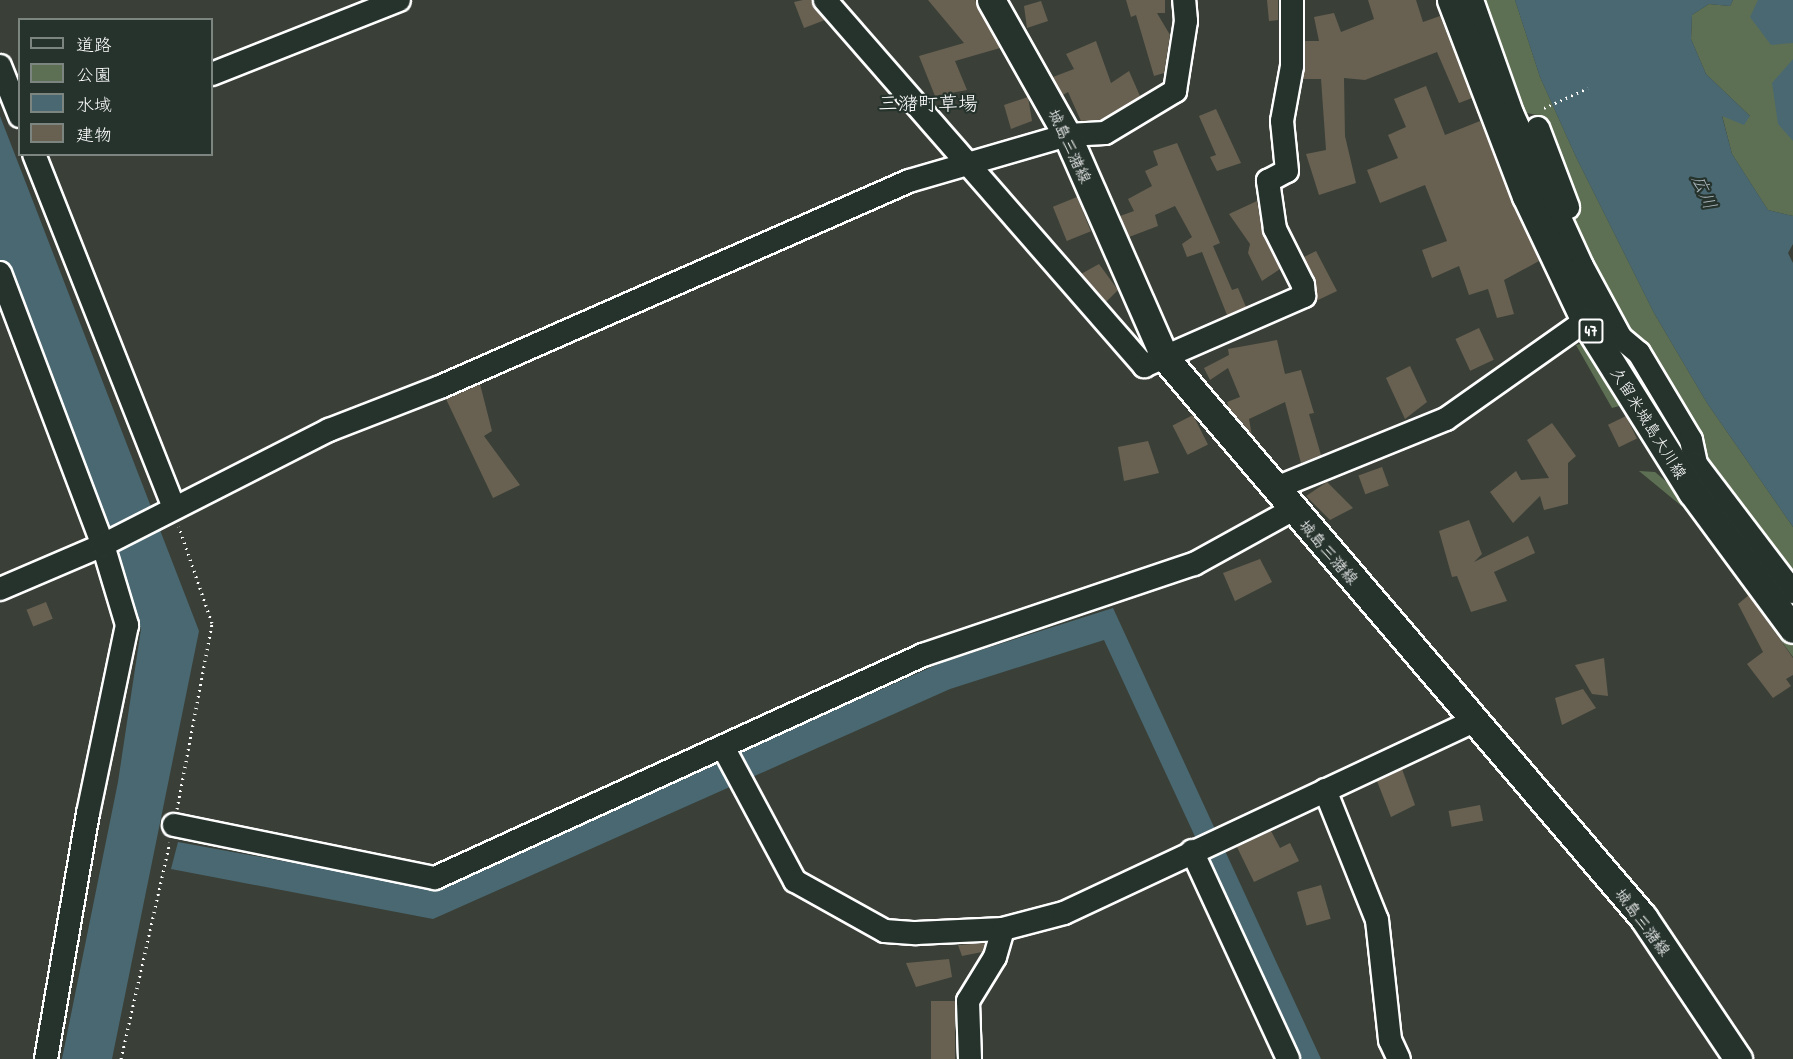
<!DOCTYPE html>
<meta charset="utf-8">
<style>
body{margin:0}
#map{position:relative;width:1793px;height:1059px;overflow:hidden;background:#3a4038;font-family:"Patrick Hand","Klee One",sans-serif}
div>[style]{position:absolute}
[style*='--x']{left:calc(var(--x)*1px);top:calc(var(--y)*1px);width:calc(var(--w)*1px);rotate:calc(var(--a)*1deg)}
.green>*{inset:0;background:#5e7053}
.water>*{inset:0;background:#4a6871}
.building>*{inset:0;background:#686051;transform-origin:0 0}
.path>*{height:3px;margin-top:-1.5px;transform-origin:0;background:repeating-linear-gradient(90deg,#fff 0 1.5px,transparent 0 6px)}
.roads{filter:drop-shadow(2px 0 #fff) drop-shadow(-2px 0 #fff) drop-shadow(0 2px #fff) drop-shadow(0 -2px #fff)}
.minor>*{height:22px;margin:-11px;padding:0 11px;transform-origin:11px;border-radius:11px;background:#26332d}
.major>*{height:27px;margin:-13.5px;padding:0 13.5px;transform-origin:13.5px;border-radius:13.5px;background:#26332d}
span{translate:-50% -50%;white-space:nowrap;text-align:center;line-height:1.15;-webkit-text-stroke:4.5px #26332d;paint-order:stroke}
.shield-label span{padding:2px 4px;background:#26332d;border:2px solid;border-radius:4px;-webkit-text-stroke-width:0}
.shield-label{font-size:15px;color:#fff;font-weight:700}
.street-label{font-size:16px;color:#fff}
.water-label{font-size:18px;color:#aebbbf;font-style:italic}
.quarter-label{font-size:20px;color:#fff}
.legend{position:absolute;left:18px;top:18px;width:195px;height:138px;box-sizing:border-box;background:#26332d;border:2px solid #7d8581;margin:0;padding:8px 10px;list-style:none;font-size:18px;color:#fff}
.legend li{display:flex;align-items:center;gap:12px;height:30px}
.legend b{width:30px;border:2px solid #7d8581}
</style>
<div id="map">
<div class="green">
<div style="clip-path:polygon(evenodd,1460px 0,1515px 0,1540px 77px,1576px 157px,1654px 313px,1707px 403px,1793px 527px,1793px 608px,1641px 349px,1610px 343px,1460px 0,1527px 113px,1542px 116px,1567px 186px,1553px 187px,1527px 113px)"></div>
<div style="clip-path:polygon(1733px 0,1793px 0,1793px 216px,1768px 210px,1732px 154px,1722px 115px,1750px 116px,1706px 74px,1691px 39px,1692px 15px,1709px 4px,1730px 6px)"></div>
<div style="clip-path:polygon(1589px 342px,1626px 404px,1612px 408px,1576px 345px)"></div>
<div style="clip-path:polygon(1639px 471px,1655px 472px,1690px 502px,1793px 640px,1793px 657px,1684px 508px)"></div>
</div>
<div class="water">
<div style="clip-path:polygon(1515px 0,1733px 0,1730px 6px,1709px 4px,1692px 15px,1691px 39px,1706px 74px,1750px 116px,1744px 125px,1722px 116px,1732px 154px,1768px 210px,1793px 216px,1793px 244px,1788px 253px,1793px 263px,1793px 527px,1707px 403px,1654px 313px,1576px 157px,1540px 77px)"></div>
<div style="clip-path:polygon(1758px 0,1793px 0,1793px 43px,1771px 45px,1750px 17px)"></div>
<div style="clip-path:polygon(1793px 59px,1793px 141px,1778px 124px,1772px 83px)"></div>
<div style="clip-path:polygon(0 116px,199px 631px,112px 1059px,62px 1059px,118px 782px,141px 629px,0 270px)"></div>
<div style="clip-path:polygon(1113px 608px,1321px 1059px,1298px 1059px,1104px 640px,950px 689px,433px 919px,171px 869px,178px 842px,431px 888px,943px 662px)"></div>
</div>
<div class="building">
<div style="clip-path:polygon(803px 0,812px 0,825px 20px,804px 28px,794px 2px)"></div>
<div style="clip-path:polygon(928px 0,975px 0,1000px 48px,955px 61px,967px 90px,935px 96px,919px 56px,964px 43px)"></div>
<div style="clip-path:polygon(1126px 0,1165px 0,1165px 13px,1157px 13px,1170px 35px,1164px 73px,1154px 76px,1136px 15px,1131px 17px)"></div>
<div style="clip-path:polygon(1267px 0,1278px 0,1278px 20px,1269px 21px)"></div>
<div style="clip-path:polygon(1368px 0,1416px 0,1423px 22px,1440px 16px,1472px 98px,1459px 103px,1437px 52px,1365px 80px,1344px 78px,1345px 136px,1356px 183px,1319px 195px,1306px 154px,1326px 150px,1321px 79px,1303px 79px,1305px 41px,1319px 41px,1314px 17px,1334px 13px,1341px 32px,1374px 19px)"></div>
<div style="clip-path:polygon(1041px 1px,1048px 21px,1027px 28px,1024px 6px)"></div>
<div style="clip-path:polygon(1096px 41px,1111px 83px,1129px 71px,1140px 96px,1101px 120px,1081px 121px,1068px 92px,1063px 95px,1053px 77px,1074px 69px,1066px 54px)"></div>
<div style="clip-path:polygon(1426px 86px,1445px 135px,1480px 121px,1539px 261px,1504px 280px,1514px 314px,1497px 318px,1488px 289px,1469px 295px,1459px 266px,1432px 278px,1422px 250px,1447px 241px,1425px 185px,1380px 203px,1367px 170px,1398px 158px,1388px 135px,1406px 127px,1394px 99px)"></div>
<div style="clip-path:polygon(1028px 97px,1032px 121px,1011px 129px,1004px 105px)"></div>
<div style="clip-path:polygon(1216px 109px,1241px 163px,1217px 171px,1210px 157px,1216px 155px,1199px 116px)"></div>
<div style="clip-path:polygon(1177px 143px,1220px 243px,1213px 246px,1232px 290px,1238px 288px,1246px 307px,1227px 315px,1202px 252px,1187px 257px,1182px 244px,1192px 237px,1175px 206px,1155px 215px,1158px 226px,1129px 237px,1120px 216px,1134px 211px,1128px 199px,1152px 186px,1145px 171px,1158px 165px,1153px 151px)"></div>
<div style="left:1077px;top:197px;width:37px;height:26px;rotate:68deg"></div>
<div style="clip-path:polygon(1257px 201px,1263px 235px,1280px 269px,1262px 281px,1248px 253px,1250px 244px,1229px 214px)"></div>
<div style="clip-path:polygon(1316px 251px,1337px 291px,1316px 301px,1316px 283px,1304px 257px)"></div>
<div style="clip-path:polygon(1099px 264px,1118px 290px,1106px 302px,1081px 274px)"></div>
<div style="left:1479px;top:328px;width:35px;height:26px;rotate:65deg"></div>
<div style="clip-path:polygon(1277px 340px,1285px 374px,1301px 370px,1314px 413px,1309px 414px,1321px 455px,1301px 463px,1285px 402px,1249px 419px,1252px 436px,1229px 409px,1227px 402px,1240px 397px,1228px 368px,1210px 380px,1204px 368px,1229px 355px,1228px 349px)"></div>
<div style="clip-path:polygon(1410px 366px,1427px 402px,1405px 419px,1386px 378px)"></div>
<div style="clip-path:polygon(480px 384px,492px 431px,484px 436px,520px 485px,493px 498px,446px 399px)"></div>
<div style="left:1193px;top:415px;width:33px;height:23px;rotate:63deg"></div>
<div style="left:1626px;top:416px;width:25px;height:20px;rotate:64deg"></div>
<div style="clip-path:polygon(1552px 423px,1576px 456px,1568px 463px,1568px 504px,1544px 510px,1540px 496px,1513px 523px,1490px 492px,1516px 471px,1521px 480px,1549px 478px,1527px 440px)"></div>
<div style="clip-path:polygon(1148px 441px,1159px 473px,1124px 481px,1118px 447px)"></div>
<div style="left:1382px;top:467px;width:20px;height:25px;rotate:70deg"></div>
<div style="clip-path:polygon(1327px 482px,1353px 508px,1330px 520px,1306px 496px)"></div>
<div style="clip-path:polygon(1469px 520px,1482px 554px,1474px 562px,1528px 536px,1535px 553px,1494px 572px,1507px 601px,1471px 612px,1457px 576px,1452px 577px,1439px 531px)"></div>
<div style="clip-path:polygon(1260px 559px,1272px 582px,1235px 601px,1223px 573px)"></div>
<div style="clip-path:polygon(1749px 595px,1793px 658px,1793px 675px,1786px 679px,1791px 686px,1773px 698px,1747px 664px,1763px 652px,1738px 604px)"></div>
<div style="left:46px;top:602px;width:18px;height:21px;rotate:68deg"></div>
<div style="clip-path:polygon(1604px 658px,1608px 696px,1592px 694px,1575px 665px)"></div>
<div style="clip-path:polygon(1583px 689px,1596px 708px,1562px 725px,1555px 698px)"></div>
<div style="clip-path:polygon(1402px 769px,1415px 805px,1391px 817px,1377px 781px)"></div>
<div style="left:1480px;top:805px;width:16px;height:32px;rotate:79deg"></div>
<div style="clip-path:polygon(1271px 831px,1280px 848px,1290px 843px,1299px 861px,1254px 882px,1237px 847px)"></div>
<div style="left:1321px;top:885px;width:35px;height:25px;rotate:74deg"></div>
<div style="clip-path:polygon(985px 943px,982px 952px,962px 956px,958px 945px)"></div>
<div style="clip-path:polygon(949px 959px,952px 977px,916px 987px,906px 963px)"></div>
<div style="left:931px;top:1001px;width:24px;height:58px"></div>
</div>
<div class="path">
<div style="--x:1544;--y:108;--w:48;--a:-24.4"></div>
<div style="--x:177;--y:809;--w:189;--a:-79.3"></div>
<div style="--x:212;--y:623;--w:102;--a:-109"></div>
<div style="--x:121;--y:1059;--w:222;--a:-77.3"></div>
</div>
<div class="roads">
<div class="minor">
<div style="--x:825;--y:0;--w:486;--a:48.9"></div>
<div style="--x:1144;--y:366;--w:175;--a:-23.6"></div>
<div style="--x:1304;--y:296;--w:11;--a:-95"></div>
<div style="--x:1303;--y:285;--w:63;--a:-116.6"></div>
<div style="--x:1275;--y:229;--w:49;--a:-98.3"></div>
<div style="--x:1268;--y:181;--w:21;--a:-28"></div>
<div style="--x:1287;--y:171;--w:50;--a:-95.7"></div>
<div style="--x:1282;--y:121;--w:56;--a:-79.7"></div>
<div style="--x:1292;--y:66;--w:66;--a:-90"></div>
<div style="--x:1472;--y:0;--w:120;--a:70.5"></div>
<div style="--x:1512;--y:113;--w:168;--a:65.4"></div>
<div style="--x:1582;--y:266;--w:82;--a:61.6"></div>
<div style="--x:1621;--y:338;--w:23;--a:40"></div>
<div style="--x:1639;--y:353;--w:101;--a:59.1"></div>
<div style="--x:1691;--y:440;--w:25;--a:78"></div>
<div style="--x:1696;--y:464;--w:161;--a:52.8"></div>
<div style="--x:0;--y:66;--w:54;--a:68.2"></div>
<div style="--x:212;--y:74;--w:201;--a:-21.6"></div>
<div style="--x:1538;--y:128;--w:85;--a:69.2"></div>
<div style="--x:34;--y:154;--w:378;--a:68.4"></div>
<div style="--x:0;--y:273;--w:291;--a:69.3"></div>
<div style="--x:103;--y:545;--w:84;--a:73.3"></div>
<div style="--x:127;--y:625;--w:192;--a:101.7"></div>
<div style="--x:88;--y:813;--w:250;--a:99.7"></div>
<div style="--x:1276;--y:488;--w:183;--a:-22.1"></div>
<div style="--x:1446;--y:419;--w:170;--a:-35.2"></div>
<div style="--x:0;--y:589;--w:112;--a:-23.1"></div>
<div style="--x:103;--y:545;--w:254;--a:-27"></div>
<div style="--x:329;--y:430;--w:119;--a:-21.2"></div>
<div style="--x:440;--y:387;--w:512;--a:-23.71"></div>
<div style="--x:909;--y:181;--w:165;--a:-16.2"></div>
<div style="--x:1067;--y:135;--w:38;--a:-3"></div>
<div style="--x:1105;--y:133;--w:82;--a:-31"></div>
<div style="--x:1175;--y:91;--w:71;--a:-81.1"></div>
<div style="--x:1186;--y:21;--w:21;--a:-95"></div>
<div style="--x:723;--y:747;--w:152;--a:61.8"></div>
<div style="--x:795;--y:881;--w:103;--a:29.1"></div>
<div style="--x:885;--y:931;--w:31;--a:4"></div>
<div style="--x:916;--y:933;--w:87;--a:-2.6"></div>
<div style="--x:1003;--y:929;--w:63;--a:-14.7"></div>
<div style="--x:1064;--y:913;--w:452;--a:-25.1"></div>
<div style="--x:1325;--y:790;--w:140;--a:68.2"></div>
<div style="--x:1377;--y:920;--w:121;--a:83.8"></div>
<div style="--x:1390;--y:1040;--w:21;--a:65"></div>
<div style="--x:174;--y:825;--w:266;--a:11.5"></div>
<div style="--x:435;--y:878;--w:537;--a:-24.56"></div>
<div style="--x:923;--y:655;--w:286;--a:-18.6"></div>
<div style="--x:1194;--y:564;--w:112;--a:-28.9"></div>
<div style="--x:1192;--y:851;--w:229;--a:65.2"></div>
<div style="--x:970;--y:1059;--w:58;--a:-92"></div>
<div style="--x:968;--y:1001;--w:52;--a:-58.5"></div>
<div style="--x:995;--y:957;--w:29;--a:-74"></div>
</div>
<div class="major">
<div style="--x:991;--y:0;--w:155;--a:60.6"></div>
<div style="--x:1067;--y:135;--w:244;--a:66.3"></div>
<div style="--x:1165;--y:358;--w:736;--a:49.47"></div>
<div style="--x:1643;--y:917;--w:171;--a:56.2"></div>
<div style="--x:1451;--y:0;--w:210;--a:69.1"></div>
<div style="--x:1526;--y:196;--w:138;--a:64.7"></div>
<div style="--x:1585;--y:321;--w:202;--a:58"></div>
<div style="--x:1692;--y:492;--w:170;--a:53.6"></div>
</div>
</div>
<div class="shield-label">
<span style="left:1591px;top:331px">47</span>
</div>
<div class="street-label">
<span style="left:1070px;top:146px;rotate:65deg">城島三潴線</span>
<span style="left:1649px;top:423px;rotate:58deg">久留米城島大川線</span>
<span style="left:1329px;top:552px;rotate:49deg">城島三潴線</span>
<span style="left:1643px;top:922px;rotate:53deg">城島三潴線</span>
</div>
<div class="water-label">
<span style="left:1704px;top:192px;rotate:67deg">広川</span>
</div>
<div class="quarter-label">
<span style="left:928px;top:102px">三潴町草場</span>
</div>
<ul class="legend">
<li><b style="height:8px;background:#26332d"></b>道路</li>
<li><b style="height:16px;background:#5e7053"></b>公園</li>
<li><b style="height:16px;background:#4a6871"></b>水域</li>
<li><b style="height:16px;background:#686051"></b>建物</li>
</ul>
</div>
